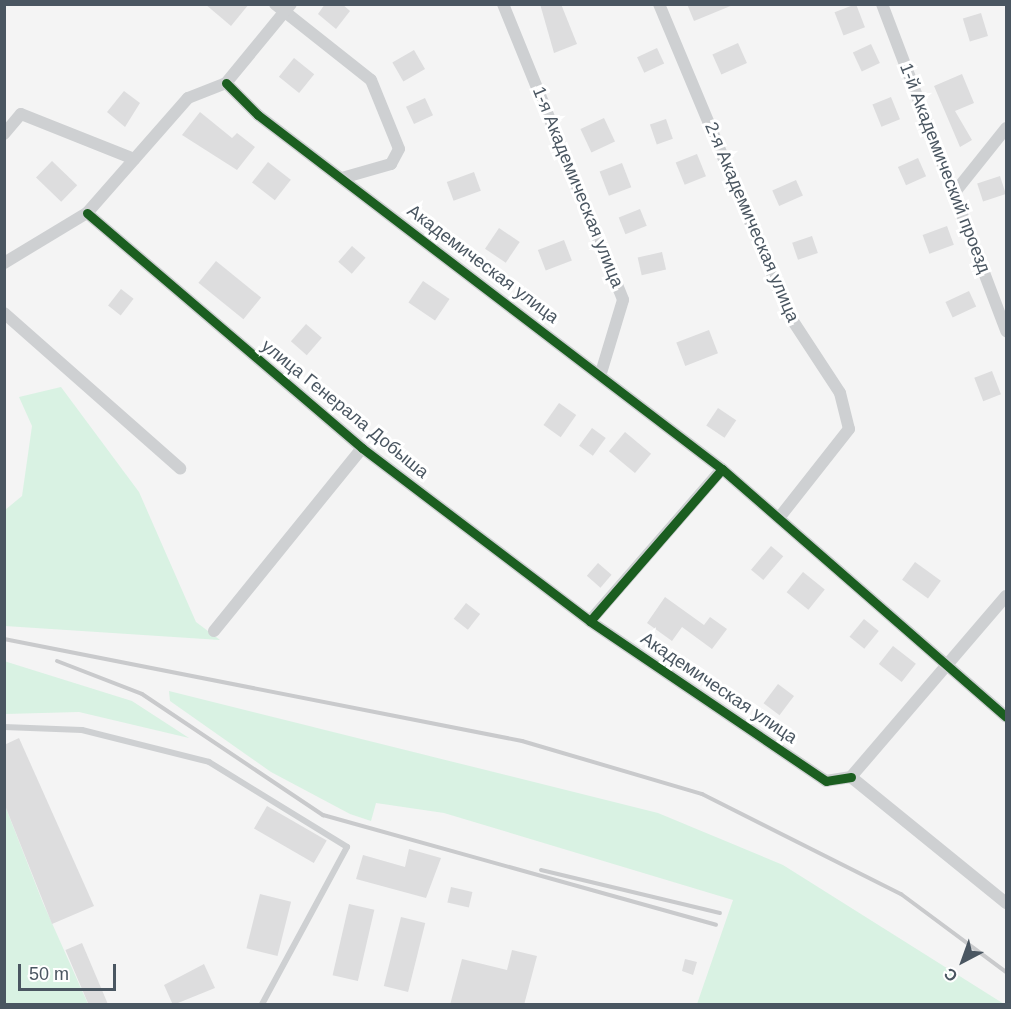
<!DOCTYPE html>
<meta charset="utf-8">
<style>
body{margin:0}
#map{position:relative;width:1011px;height:1009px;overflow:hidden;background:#f4f4f4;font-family:Arial,sans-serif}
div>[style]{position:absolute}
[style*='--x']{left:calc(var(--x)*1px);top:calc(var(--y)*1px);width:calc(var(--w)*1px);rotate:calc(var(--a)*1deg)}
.green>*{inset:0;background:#d9f2e3}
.building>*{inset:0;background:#ddddde;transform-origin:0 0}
.service>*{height:6px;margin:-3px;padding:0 3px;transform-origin:3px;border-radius:3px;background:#ced0d2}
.minor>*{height:12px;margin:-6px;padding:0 6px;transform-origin:6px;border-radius:6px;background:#ced0d2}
.rail>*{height:4px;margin:-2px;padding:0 2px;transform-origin:2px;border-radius:2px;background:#c9cacc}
.cycleway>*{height:9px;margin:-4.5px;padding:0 4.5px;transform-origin:4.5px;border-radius:4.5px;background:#1b5e20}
span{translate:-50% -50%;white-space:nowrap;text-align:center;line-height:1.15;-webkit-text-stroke:6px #fff;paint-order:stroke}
.street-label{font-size:18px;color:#4a5661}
.frame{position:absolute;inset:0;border:6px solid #4a5661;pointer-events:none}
.north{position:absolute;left:933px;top:931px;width:60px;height:60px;-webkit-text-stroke:4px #fff;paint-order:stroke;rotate:221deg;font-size:16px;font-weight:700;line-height:24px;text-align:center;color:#4a5661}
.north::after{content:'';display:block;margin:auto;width:21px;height:27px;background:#4a5661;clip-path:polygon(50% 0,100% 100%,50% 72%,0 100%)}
.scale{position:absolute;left:18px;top:964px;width:98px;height:27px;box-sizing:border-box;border:3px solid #4a5661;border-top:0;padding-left:8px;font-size:18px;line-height:21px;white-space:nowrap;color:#4a5661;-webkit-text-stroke:4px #fff;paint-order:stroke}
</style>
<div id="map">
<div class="green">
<div style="clip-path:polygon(61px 387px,139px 492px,196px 622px,220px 640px,5px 626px,5px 510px,22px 496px,32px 426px,19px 397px)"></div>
<div style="clip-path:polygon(4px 661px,132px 701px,189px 738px,79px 712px,5px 714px)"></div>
<div style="clip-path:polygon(169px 691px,658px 813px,783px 865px,1004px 1004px,697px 1004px,733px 900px,444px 813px,376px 803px,371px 821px,350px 814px,271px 772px,170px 701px)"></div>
<div style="clip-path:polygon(4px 803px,43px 903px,88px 1004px,5px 1004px)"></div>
</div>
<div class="building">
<div style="clip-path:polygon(205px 4px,249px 4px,231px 26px)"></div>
<div style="clip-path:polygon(325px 4px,342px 4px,350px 11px,336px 29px,318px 14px)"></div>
<div style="clip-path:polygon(540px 4px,561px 4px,577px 44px,554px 53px)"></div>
<div style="clip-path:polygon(687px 4px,733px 4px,733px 5px,694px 21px)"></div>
<div style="left:856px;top:4px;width:25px;height:23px;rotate:69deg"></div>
<div style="left:981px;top:13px;width:24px;height:19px;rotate:73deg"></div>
<div style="left:738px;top:43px;width:22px;height:28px;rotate:66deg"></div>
<div style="left:871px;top:44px;width:21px;height:20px;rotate:65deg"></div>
<div style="left:657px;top:48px;width:17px;height:22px;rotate:65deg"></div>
<div style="left:414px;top:50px;width:22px;height:25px;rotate:60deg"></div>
<div style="left:294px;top:58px;width:26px;height:24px;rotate:39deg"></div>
<div style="clip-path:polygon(962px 74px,974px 103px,955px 111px,972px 140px,960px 147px,934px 86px)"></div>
<div style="clip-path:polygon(124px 91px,140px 103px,125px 127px,107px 112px)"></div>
<div style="left:891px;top:97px;width:24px;height:20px;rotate:68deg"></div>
<div style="left:425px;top:98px;width:19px;height:21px;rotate:65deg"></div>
<div style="clip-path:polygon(200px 112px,232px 138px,237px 133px,255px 147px,237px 170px,182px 135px)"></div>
<div style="left:604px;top:118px;width:26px;height:26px;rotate:65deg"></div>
<div style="left:666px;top:119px;width:21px;height:17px;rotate:71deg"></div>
<div style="left:697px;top:154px;width:24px;height:23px;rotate:68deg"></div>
<div style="left:918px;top:158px;width:20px;height:22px;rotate:66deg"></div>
<div style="left:52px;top:161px;width:35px;height:23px;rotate:44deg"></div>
<div style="left:268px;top:162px;width:29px;height:26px;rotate:38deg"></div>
<div style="left:622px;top:163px;width:26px;height:24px;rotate:69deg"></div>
<div style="left:474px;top:172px;width:20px;height:29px;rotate:70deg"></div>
<div style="left:1000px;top:176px;width:19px;height:24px;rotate:72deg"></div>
<div style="left:796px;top:180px;width:17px;height:26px;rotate:66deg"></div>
<div style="left:640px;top:209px;width:18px;height:23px;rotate:68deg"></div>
<div style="left:947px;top:226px;width:20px;height:26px;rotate:70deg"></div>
<div style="left:499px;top:228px;width:25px;height:25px;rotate:34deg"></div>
<div style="left:812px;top:236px;width:18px;height:21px;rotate:71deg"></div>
<div style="left:564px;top:240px;width:22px;height:28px;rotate:69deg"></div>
<div style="left:352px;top:246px;width:18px;height:21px;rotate:41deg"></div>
<div style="left:662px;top:252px;width:18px;height:25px;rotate:77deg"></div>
<div style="left:216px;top:261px;width:58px;height:28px;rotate:39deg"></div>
<div style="left:423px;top:281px;width:32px;height:26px;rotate:34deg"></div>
<div style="left:121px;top:289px;width:16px;height:21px;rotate:38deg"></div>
<div style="left:969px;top:291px;width:17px;height:26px;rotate:65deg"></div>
<div style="left:306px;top:324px;width:21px;height:23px;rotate:41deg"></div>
<div style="left:709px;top:330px;width:25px;height:35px;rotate:69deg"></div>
<div style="left:992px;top:371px;width:25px;height:19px;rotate:69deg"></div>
<div style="left:559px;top:403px;width:21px;height:27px;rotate:35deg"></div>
<div style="left:718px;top:408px;width:22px;height:21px;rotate:34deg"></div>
<div style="left:592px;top:428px;width:17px;height:22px;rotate:36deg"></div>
<div style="left:625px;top:432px;width:34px;height:25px;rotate:40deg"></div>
<div style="left:771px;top:546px;width:16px;height:31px;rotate:40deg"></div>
<div style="left:915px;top:562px;width:32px;height:22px;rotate:36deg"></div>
<div style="left:598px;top:563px;width:18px;height:17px;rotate:41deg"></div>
<div style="left:803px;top:572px;width:28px;height:26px;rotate:39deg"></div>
<div style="clip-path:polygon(665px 597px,704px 625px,710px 617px,727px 629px,712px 649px,682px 627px,672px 641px,647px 623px)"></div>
<div style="left:466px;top:603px;width:18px;height:20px;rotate:38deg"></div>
<div style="left:864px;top:619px;width:19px;height:23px;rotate:39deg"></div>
<div style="left:893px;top:646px;width:29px;height:23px;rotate:38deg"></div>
<div style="left:778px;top:684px;width:20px;height:24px;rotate:37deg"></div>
<div style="clip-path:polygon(19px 738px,94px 906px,52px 924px,4px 803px,4px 745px)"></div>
<div style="left:267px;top:806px;width:69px;height:26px;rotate:30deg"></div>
<div style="clip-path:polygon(409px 849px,441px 858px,426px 898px,356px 879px,363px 855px,405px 867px)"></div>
<div style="left:451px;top:887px;width:22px;height:16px;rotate:13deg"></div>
<div style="left:260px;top:894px;width:32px;height:56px;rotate:14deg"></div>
<div style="left:349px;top:904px;width:26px;height:73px;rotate:13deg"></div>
<div style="left:401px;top:917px;width:25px;height:71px;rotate:14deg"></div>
<div style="left:82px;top:943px;width:67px;height:18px;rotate:67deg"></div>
<div style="clip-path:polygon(512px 950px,537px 956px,524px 1005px,450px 1005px,462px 959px,507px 970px)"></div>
<div style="clip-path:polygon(685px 959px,697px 962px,693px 975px,682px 971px)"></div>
<div style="clip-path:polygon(204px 964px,215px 988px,173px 1005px,164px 985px)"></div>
</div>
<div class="service">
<div style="--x:4;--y:727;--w:78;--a:2.2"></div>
<div style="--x:82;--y:730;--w:131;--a:14.1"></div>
<div style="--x:209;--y:762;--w:162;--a:31.6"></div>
<div style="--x:347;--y:847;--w:179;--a:118.4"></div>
</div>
<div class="minor">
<div style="--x:275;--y:4;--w:122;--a:38.4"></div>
<div style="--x:371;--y:80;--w:74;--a:67.9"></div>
<div style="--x:399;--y:149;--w:17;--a:118"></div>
<div style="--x:391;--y:164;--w:51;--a:164.1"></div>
<div style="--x:503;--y:4;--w:319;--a:67.9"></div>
<div style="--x:623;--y:300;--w:76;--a:106.8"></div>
<div style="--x:659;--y:4;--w:337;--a:67.3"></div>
<div style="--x:789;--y:315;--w:93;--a:56.8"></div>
<div style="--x:840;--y:393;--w:37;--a:76"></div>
<div style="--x:849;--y:429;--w:113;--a:128.2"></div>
<div style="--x:882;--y:4;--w:350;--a:69.2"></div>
<div style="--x:226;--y:83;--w:45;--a:45"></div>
<div style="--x:258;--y:115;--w:584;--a:37.34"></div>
<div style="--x:4;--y:134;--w:26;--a:-50"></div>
<div style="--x:21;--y:114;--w:122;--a:21.7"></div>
<div style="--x:955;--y:192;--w:82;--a:-51.4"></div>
<div style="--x:87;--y:213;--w:362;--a:40.5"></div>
<div style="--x:362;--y:448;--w:286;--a:37.2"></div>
<div style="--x:4;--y:263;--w:97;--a:-31.1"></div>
<div style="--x:87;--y:213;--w:153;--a:-48.7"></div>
<div style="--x:188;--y:98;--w:41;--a:-21.5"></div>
<div style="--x:226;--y:83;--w:102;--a:-50.6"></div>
<div style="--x:4;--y:313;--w:235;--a:41.4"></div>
<div style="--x:1006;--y:596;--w:238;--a:130.6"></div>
<div style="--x:851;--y:777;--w:200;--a:39.1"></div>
<div style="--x:214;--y:631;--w:235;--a:-51"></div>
<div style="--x:851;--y:777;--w:25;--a:171"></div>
<div style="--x:826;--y:781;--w:285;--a:-145.9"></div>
<div style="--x:590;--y:621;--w:201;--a:-49"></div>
<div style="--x:722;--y:469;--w:377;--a:41.1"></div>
</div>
<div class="rail">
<div style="--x:4;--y:639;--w:528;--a:11.14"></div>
<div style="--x:522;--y:741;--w:188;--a:16.4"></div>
<div style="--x:702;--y:794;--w:223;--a:26.7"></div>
<div style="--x:901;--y:894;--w:131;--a:36.6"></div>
<div style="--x:57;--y:661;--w:91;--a:21.2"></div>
<div style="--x:142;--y:694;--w:218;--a:33.8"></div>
<div style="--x:323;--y:815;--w:408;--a:15.6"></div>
<div style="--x:541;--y:870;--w:184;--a:13.5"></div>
</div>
<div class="cycleway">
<div style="--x:226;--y:83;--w:45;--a:45"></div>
<div style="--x:258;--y:115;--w:584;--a:37.34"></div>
<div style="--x:87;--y:213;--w:362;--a:40.5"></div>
<div style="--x:362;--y:448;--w:286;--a:37.2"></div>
<div style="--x:851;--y:777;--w:25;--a:171"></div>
<div style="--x:826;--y:781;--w:285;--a:-145.9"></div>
<div style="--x:590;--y:621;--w:201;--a:-49"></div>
<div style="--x:722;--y:469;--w:377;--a:41.1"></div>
</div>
<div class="street-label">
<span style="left:945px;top:168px;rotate:69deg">1-й Академический проезд</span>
<span style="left:578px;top:187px;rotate:68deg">1-я Академическая улица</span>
<span style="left:752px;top:222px;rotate:67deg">2-я Академическая улица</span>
<span style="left:483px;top:264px;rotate:37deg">Академическая улица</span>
<span style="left:345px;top:409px;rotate:39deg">улица Генерала Добыша</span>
<span style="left:719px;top:688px;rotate:34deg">Академическая улица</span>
</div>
<div class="frame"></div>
<div class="north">С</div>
<div class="scale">50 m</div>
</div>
